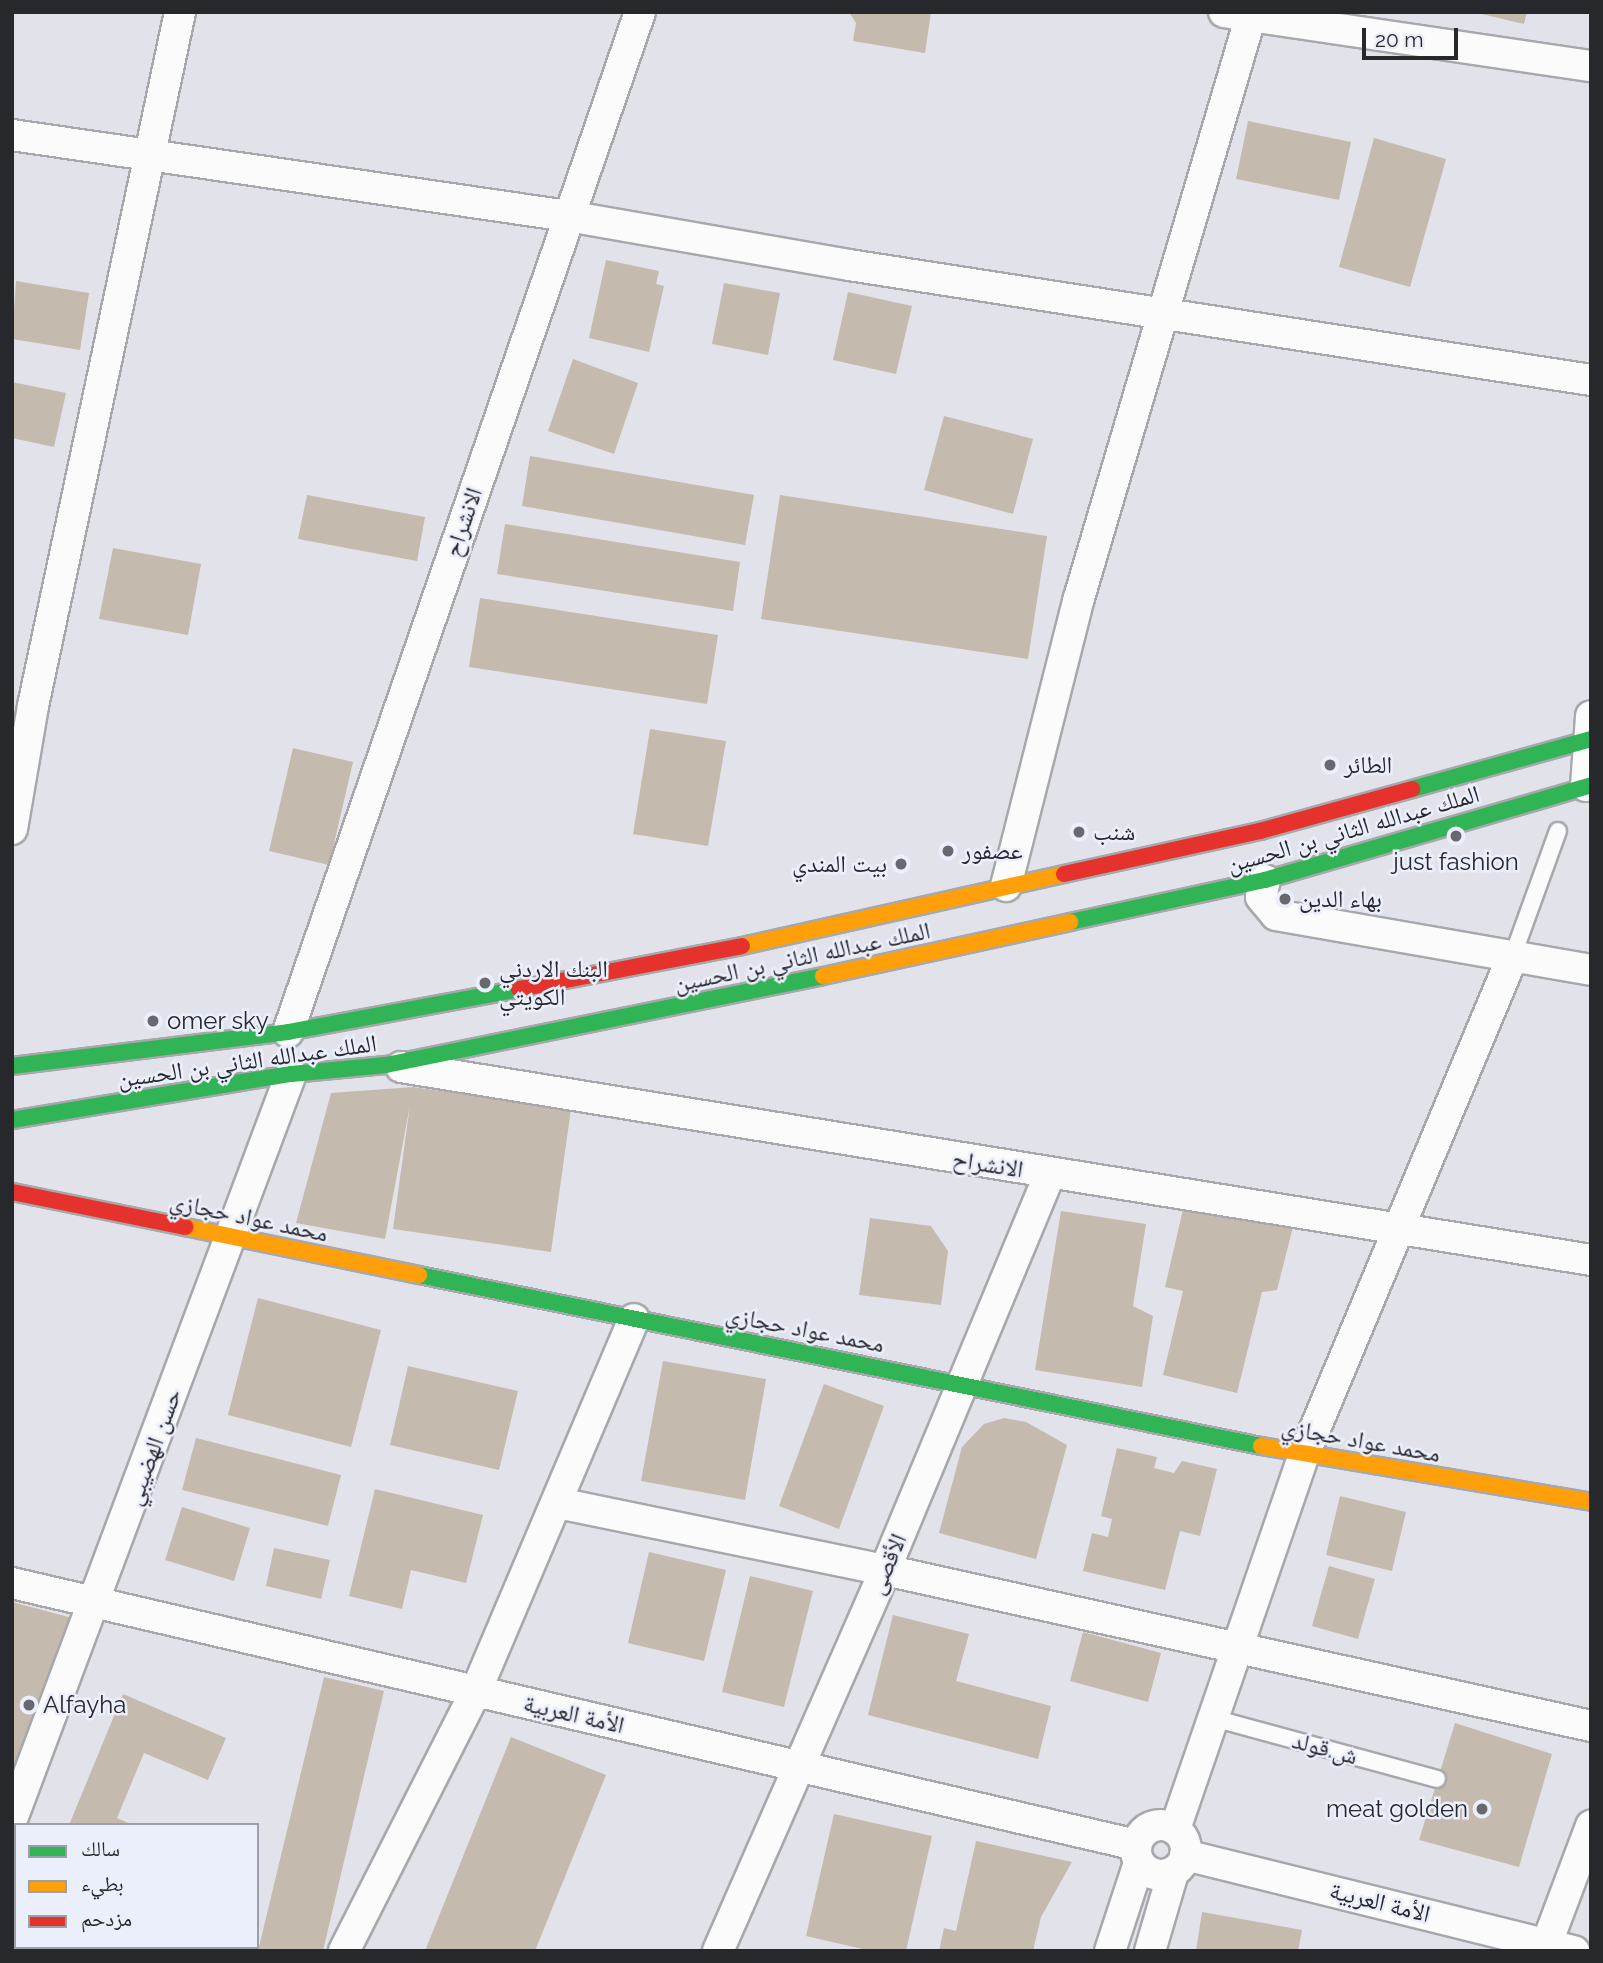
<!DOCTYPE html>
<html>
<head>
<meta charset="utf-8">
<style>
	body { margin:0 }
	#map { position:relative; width:1603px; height:1963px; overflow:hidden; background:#e2e3ea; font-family:Raleway,"Noto Naskh Arabic",sans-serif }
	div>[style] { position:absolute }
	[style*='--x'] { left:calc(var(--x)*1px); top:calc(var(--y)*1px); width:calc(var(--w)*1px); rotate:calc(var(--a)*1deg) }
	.building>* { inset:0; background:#c4baae }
	.roads { filter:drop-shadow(2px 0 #a7a8ac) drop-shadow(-2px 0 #a7a8ac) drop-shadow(0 2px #a7a8ac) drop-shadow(0 -2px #a7a8ac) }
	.lane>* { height:16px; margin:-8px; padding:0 8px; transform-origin:8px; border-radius:8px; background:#fbfbfc }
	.street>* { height:30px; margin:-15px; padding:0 15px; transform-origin:15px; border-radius:15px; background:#fbfbfc }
	.street>.ring { margin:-15px; padding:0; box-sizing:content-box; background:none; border:30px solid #fbfbfc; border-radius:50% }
	.fast>* { height:16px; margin:-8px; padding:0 8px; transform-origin:8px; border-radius:8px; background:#30b455 }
	.slow>* { height:16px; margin:-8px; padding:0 8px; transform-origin:8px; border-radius:8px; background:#ff9f0a }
	.jam>* { height:16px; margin:-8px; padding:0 8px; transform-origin:8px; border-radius:8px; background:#e5322d }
	.dots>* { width:19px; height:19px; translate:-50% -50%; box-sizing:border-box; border:4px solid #ebeffb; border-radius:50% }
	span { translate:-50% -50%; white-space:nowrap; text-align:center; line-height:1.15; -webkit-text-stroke:5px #ebeffb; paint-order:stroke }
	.street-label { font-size:24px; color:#27282c }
	.poi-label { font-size:24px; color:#27282c }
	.left { translate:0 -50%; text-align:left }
	.right { translate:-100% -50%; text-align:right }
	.frame { position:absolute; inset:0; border:14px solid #27282c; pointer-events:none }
	.legend { position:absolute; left:14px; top:1823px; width:245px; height:126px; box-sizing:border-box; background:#ebeffb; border:2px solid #9d9fa8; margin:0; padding:9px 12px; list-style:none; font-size:21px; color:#27282c }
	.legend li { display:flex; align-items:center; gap:14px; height:35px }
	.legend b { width:35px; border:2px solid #9d9fa8 }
	.scale { position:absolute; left:1362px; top:28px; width:96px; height:32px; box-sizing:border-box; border:4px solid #27282c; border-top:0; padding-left:9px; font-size:21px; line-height:24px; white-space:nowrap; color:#27282c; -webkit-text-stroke:5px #ebeffb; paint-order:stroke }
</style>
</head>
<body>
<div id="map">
	<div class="building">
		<i style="clip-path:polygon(849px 12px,931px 12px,925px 53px,853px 41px,856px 23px)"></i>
		<i style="clip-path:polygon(1473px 12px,1527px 12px,1524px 24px)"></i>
		<i style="clip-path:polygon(1248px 121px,1351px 142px,1339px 200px,1236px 179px)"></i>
		<i style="clip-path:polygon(1374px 138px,1446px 159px,1410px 287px,1339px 267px)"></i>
		<i style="clip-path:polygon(606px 260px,659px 271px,656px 284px,664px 286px,649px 352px,589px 338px)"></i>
		<i style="clip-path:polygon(16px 281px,89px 293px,80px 350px,12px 339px)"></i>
		<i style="clip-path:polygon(724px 283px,780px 293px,768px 355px,712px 344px)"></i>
		<i style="clip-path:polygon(848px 292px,912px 306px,896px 374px,833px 360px)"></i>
		<i style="clip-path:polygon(573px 359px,638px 383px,614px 454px,548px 431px)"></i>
		<i style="clip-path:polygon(12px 382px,66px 393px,54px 447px,12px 438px)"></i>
		<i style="clip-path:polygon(944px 416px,1033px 439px,1013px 514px,924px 490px)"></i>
		<i style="clip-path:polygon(530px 456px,754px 495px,745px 545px,522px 506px)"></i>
		<i style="clip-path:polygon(307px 495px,425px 517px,417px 561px,298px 539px)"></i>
		<i style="clip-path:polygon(780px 495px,1047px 536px,1028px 659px,761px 619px)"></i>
		<i style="clip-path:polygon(505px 524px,740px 562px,733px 611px,497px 574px)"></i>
		<i style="clip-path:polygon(113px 548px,201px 564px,188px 635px,99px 619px)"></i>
		<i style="clip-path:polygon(480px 598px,718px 635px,707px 704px,469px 667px)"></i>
		<i style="clip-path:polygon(650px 729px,726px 741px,708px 846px,633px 834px)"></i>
		<i style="clip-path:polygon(293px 748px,353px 762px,329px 865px,269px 851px)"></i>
		<i style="clip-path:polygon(413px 1087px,571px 1109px,551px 1252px,393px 1229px,410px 1105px,385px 1239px,296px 1223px,331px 1093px)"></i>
		<i style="clip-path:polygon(1185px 1201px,1293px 1227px,1277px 1290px,1262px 1292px,1237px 1393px,1163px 1375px,1183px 1291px,1165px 1287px)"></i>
		<i style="clip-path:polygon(1061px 1211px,1146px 1224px,1133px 1306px,1153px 1316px,1142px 1387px,1035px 1370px)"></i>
		<i style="clip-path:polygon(870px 1218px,931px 1226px,948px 1251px,941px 1305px,859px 1295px)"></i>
		<i style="clip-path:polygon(258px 1298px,381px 1330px,351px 1447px,228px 1415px)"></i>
		<i style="clip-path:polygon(663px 1361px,766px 1379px,745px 1500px,641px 1481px)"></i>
		<i style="clip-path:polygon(408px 1366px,518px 1391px,499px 1470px,390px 1445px)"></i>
		<i style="clip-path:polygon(824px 1384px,884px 1406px,839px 1529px,779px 1506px)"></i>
		<i style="clip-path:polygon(1004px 1418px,1026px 1422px,1067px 1445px,1036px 1559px,939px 1533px,962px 1447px,984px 1424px)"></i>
		<i style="clip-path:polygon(196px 1438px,341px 1475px,328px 1526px,182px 1490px)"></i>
		<i style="clip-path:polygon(1117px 1448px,1157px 1457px,1154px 1468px,1174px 1473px,1182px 1461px,1217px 1469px,1200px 1536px,1180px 1531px,1165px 1590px,1083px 1571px,1092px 1533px,1108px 1537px,1112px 1519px,1101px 1516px)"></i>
		<i style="clip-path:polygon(375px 1489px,483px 1515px,466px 1583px,411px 1570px,402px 1609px,349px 1596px)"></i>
		<i style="clip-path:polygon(1340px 1496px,1406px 1512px,1392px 1571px,1326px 1555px)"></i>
		<i style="clip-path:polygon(182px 1507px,250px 1528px,234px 1581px,165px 1560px)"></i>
		<i style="clip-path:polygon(274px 1548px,330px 1560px,321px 1599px,266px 1586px)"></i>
		<i style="clip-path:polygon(649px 1552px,726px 1570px,704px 1661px,628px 1643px)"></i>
		<i style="clip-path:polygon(1329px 1566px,1375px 1579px,1358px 1639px,1312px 1626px)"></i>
		<i style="clip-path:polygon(750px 1576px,813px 1591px,784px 1707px,722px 1692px)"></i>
		<i style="clip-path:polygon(12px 1602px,80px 1620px,12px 1790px)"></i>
		<i style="clip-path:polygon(893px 1615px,969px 1634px,956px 1681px,1051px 1706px,1038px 1759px,868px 1715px)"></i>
		<i style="clip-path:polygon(1083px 1632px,1161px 1653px,1148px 1702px,1070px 1681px)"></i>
		<i style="clip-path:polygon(324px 1677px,384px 1691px,323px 1951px,258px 1951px)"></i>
		<i style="clip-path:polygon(123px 1694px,226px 1738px,208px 1780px,144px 1753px,117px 1818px,133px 1825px,69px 1825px)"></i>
		<i style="clip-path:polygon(1455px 1723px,1552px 1754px,1519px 1867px,1419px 1840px)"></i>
		<i style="clip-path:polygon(511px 1737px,606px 1775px,535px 1951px,425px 1951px)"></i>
		<i style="clip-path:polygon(834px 1814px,932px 1836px,906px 1951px,871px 1951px,806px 1936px)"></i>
		<i style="clip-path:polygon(976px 1841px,1072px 1862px,1041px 1917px,1033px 1951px,939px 1951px,944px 1928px,956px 1931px)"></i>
		<i style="clip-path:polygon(1202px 1912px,1302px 1930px,1298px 1951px,1196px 1951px)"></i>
	</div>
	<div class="roads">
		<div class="lane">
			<i style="--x:1512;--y:958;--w:135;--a:-70.1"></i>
			<i style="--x:1213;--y:1718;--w:232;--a:15.2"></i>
		</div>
		<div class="street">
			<i style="--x:1224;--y:12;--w:371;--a:8.4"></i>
			<i style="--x:12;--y:135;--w:562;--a:8.29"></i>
			<i style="--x:568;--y:216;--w:285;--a:9.9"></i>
			<i style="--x:849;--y:265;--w:751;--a:8.81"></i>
			<i style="--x:1586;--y:786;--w:70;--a:-85.9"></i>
			<i style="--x:12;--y:829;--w:125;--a:-80.3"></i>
			<i style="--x:33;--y:706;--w:709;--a:-78.04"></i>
			<i style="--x:1265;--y:880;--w:17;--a:103"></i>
			<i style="--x:1261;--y:897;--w:23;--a:50"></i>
			<i style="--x:1276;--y:915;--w:320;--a:9.9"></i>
			<i style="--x:1006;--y:886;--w:297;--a:-75.8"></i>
			<i style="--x:1079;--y:598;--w:611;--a:-73.55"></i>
			<i style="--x:288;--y:1032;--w:1079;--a:-70.96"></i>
			<i style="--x:401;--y:1067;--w:1206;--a:9.21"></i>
			<i style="--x:558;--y:1503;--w:334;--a:11.6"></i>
			<i style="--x:885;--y:1570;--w:723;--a:12.46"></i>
			<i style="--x:12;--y:1583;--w:1154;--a:13.12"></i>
			<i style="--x:12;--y:1819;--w:796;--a:-69.47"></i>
			<i class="ring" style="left:1136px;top:1825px;width:20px;height:20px"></i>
			<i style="--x:1175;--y:1829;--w:396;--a:-71"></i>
			<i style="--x:1304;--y:1455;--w:539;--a:-67.29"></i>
			<i style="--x:1185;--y:1855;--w:401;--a:13.9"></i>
			<i style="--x:18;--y:1947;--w:12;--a:20"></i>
			<i style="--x:344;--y:1951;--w:292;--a:-63.1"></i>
			<i style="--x:476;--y:1691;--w:404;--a:-67"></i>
			<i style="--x:718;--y:1951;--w:416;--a:-66.3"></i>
			<i style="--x:885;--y:1570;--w:429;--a:-67.4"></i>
			<i style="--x:1110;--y:1951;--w:93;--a:-71.8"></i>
			<i style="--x:1150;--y:1951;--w:81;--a:-73.6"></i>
			<i style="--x:1544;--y:1951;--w:134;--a:-69.4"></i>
		</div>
		<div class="fast">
			<i style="--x:1412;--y:789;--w:186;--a:-15.6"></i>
			<i style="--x:1070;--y:922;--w:199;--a:-12.2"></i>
			<i style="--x:1265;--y:880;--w:340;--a:-16.2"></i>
			<i style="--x:12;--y:1066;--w:278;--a:-7"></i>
			<i style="--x:288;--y:1032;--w:235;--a:-10.5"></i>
			<i style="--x:12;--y:1120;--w:283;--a:-9.4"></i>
			<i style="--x:291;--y:1074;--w:95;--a:-5.4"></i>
			<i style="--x:386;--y:1065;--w:446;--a:-11.5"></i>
			<i style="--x:419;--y:1275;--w:859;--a:11.48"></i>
		</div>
		<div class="slow">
			<i style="--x:742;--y:946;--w:330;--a:-12.6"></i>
			<i style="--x:823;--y:976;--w:253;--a:-12.3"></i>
			<i style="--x:185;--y:1227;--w:239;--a:11.6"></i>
			<i style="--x:1261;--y:1446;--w:335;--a:9.6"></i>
		</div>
		<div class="jam">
			<i style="--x:1064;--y:874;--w:201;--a:-12.4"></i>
			<i style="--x:1260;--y:831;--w:158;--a:-15.4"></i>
			<i style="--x:519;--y:989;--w:227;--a:-10.9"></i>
			<i style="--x:12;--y:1192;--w:177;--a:11.4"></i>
		</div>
	</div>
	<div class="dots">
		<i style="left:1330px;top:765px;background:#68696e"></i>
		<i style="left:1079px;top:832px;background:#68696e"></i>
		<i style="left:1456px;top:836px;background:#68696e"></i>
		<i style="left:948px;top:851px;background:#68696e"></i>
		<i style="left:901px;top:864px;background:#68696e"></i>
		<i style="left:1285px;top:899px;background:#68696e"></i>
		<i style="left:485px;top:983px;background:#68696e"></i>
		<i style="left:153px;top:1021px;background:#68696e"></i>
		<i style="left:29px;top:1705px;background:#68696e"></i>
		<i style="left:1482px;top:1809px;background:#68696e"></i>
	</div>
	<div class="street-label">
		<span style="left:463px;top:522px;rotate:-71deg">الانشراح</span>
		<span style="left:1353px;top:829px;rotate:-16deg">الملك عبدالله الثاني بن الحسين</span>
		<span style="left:802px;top:957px;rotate:-12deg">الملك عبدالله الثاني بن الحسين</span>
		<span style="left:247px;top:1061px;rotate:-8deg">الملك عبدالله الثاني بن الحسين</span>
		<span style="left:988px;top:1164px;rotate:9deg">الانشراح</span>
		<span style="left:249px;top:1217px;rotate:12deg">محمد عواد حجازي</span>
		<span style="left:805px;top:1329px;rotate:11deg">محمد عواد حجازي</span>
		<span style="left:1361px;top:1440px;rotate:10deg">محمد عواد حجازي</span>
		<span style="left:153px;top:1447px;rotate:-70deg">حسن الهضيبي</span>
		<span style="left:887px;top:1564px;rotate:-67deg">الأقصى</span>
		<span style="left:574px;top:1714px;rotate:13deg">الأمة العربية</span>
		<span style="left:1325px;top:1748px;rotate:15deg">ش.قولد</span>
		<span style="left:1380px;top:1902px;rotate:14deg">الأمة العربية</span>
	</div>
	<div class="poi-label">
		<span class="left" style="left:1344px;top:765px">الطائر</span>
		<span class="left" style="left:1093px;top:832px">شنب</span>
		<span class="left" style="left:962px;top:851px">عصفور</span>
		<span style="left:1456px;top:862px">just fashion</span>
		<span class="right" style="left:887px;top:864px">بيت المندي</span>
		<span class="left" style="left:1299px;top:899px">بهاء الدين</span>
		<span class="left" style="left:499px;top:983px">البنك الاردني<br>الكويتي</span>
		<span class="left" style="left:167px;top:1021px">omer sky</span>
		<span class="left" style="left:43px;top:1705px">Alfayha</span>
		<span class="right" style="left:1468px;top:1809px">meat golden</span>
	</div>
	<div class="frame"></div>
	<ul class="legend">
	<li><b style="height:9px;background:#30b455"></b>سالك</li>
	<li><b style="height:9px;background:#ff9f0a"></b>بطيء</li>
	<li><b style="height:9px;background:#e5322d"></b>مزدحم</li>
	</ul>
	<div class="scale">20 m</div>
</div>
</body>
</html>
